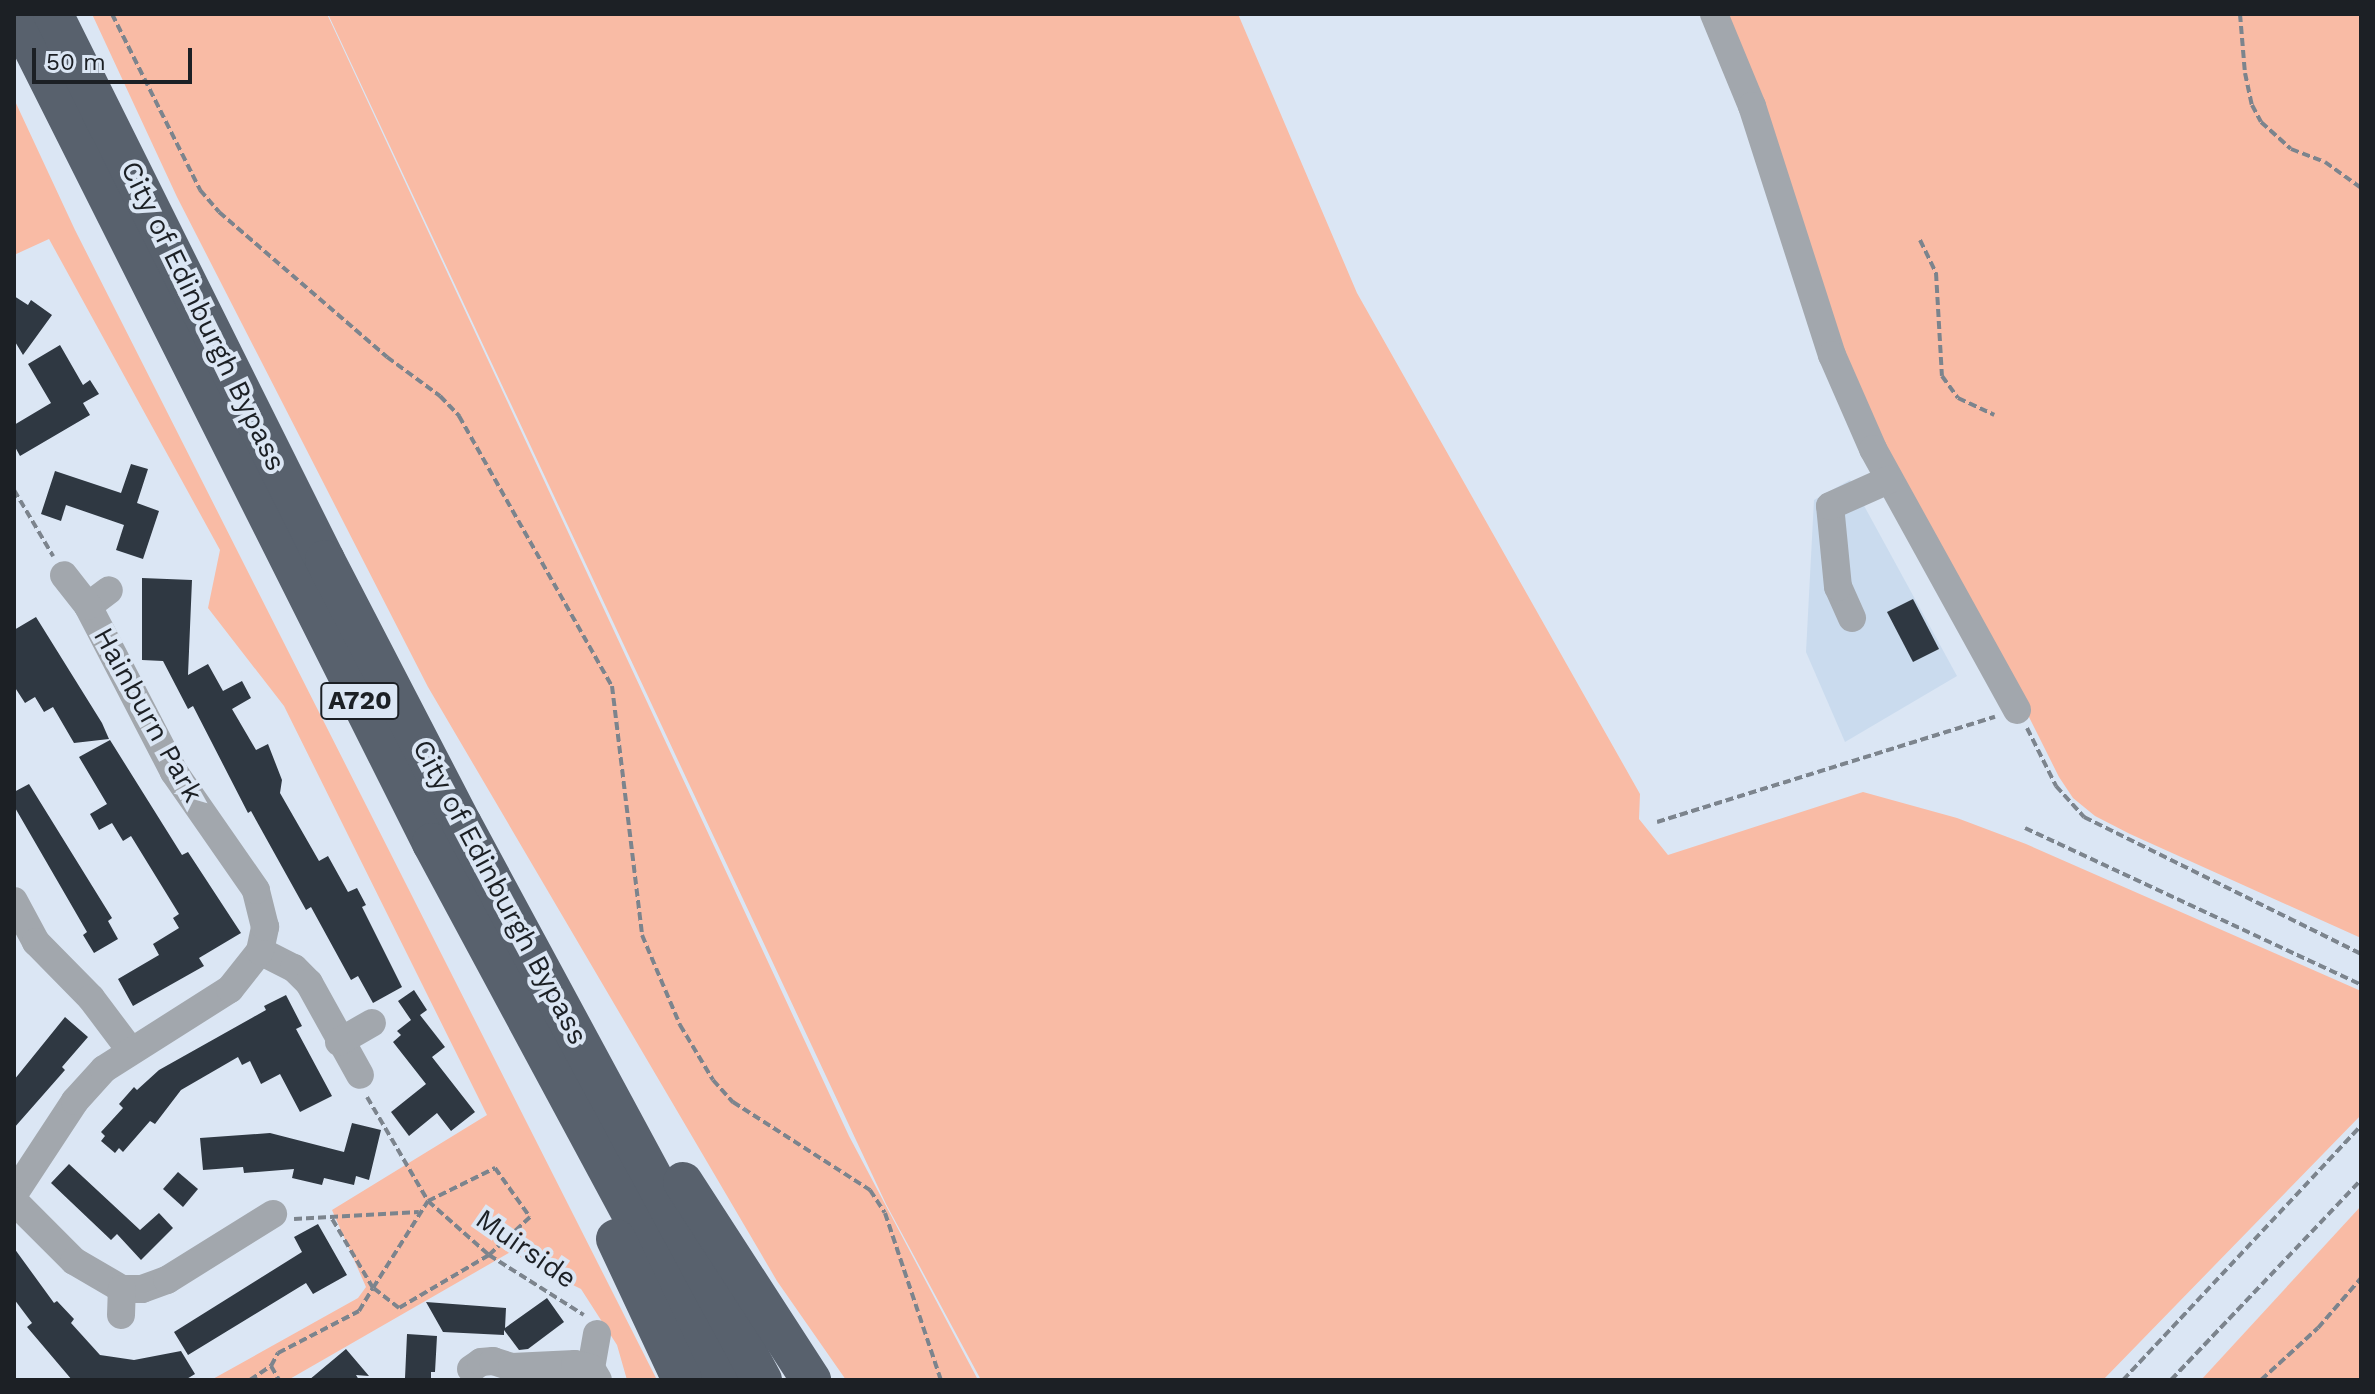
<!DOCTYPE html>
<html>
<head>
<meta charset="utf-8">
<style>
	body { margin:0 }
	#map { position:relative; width:2375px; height:1394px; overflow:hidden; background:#dbe6f4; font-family:"Work Sans",sans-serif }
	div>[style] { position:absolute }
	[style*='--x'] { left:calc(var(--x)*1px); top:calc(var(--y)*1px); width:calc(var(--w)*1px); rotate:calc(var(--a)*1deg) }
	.built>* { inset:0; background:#cadbee }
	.green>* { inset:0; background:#f9bba5 }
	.building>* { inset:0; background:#2f3842 }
	.path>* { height:4px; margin-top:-2px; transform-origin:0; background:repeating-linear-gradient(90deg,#7c848d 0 8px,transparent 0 12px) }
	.minor>* { height:28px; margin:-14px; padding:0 14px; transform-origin:14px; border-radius:14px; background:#a2a7ad }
	.highway>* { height:40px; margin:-20px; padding:0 20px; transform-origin:20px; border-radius:20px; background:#58616d }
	span { translate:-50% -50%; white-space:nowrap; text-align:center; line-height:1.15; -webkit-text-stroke:8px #dbe6f4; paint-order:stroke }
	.shield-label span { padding:2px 6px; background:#dbe6f4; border:2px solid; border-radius:6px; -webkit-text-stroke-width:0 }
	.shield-label { font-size:26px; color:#1c2025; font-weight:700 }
	.street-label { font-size:28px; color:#1c2025 }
	.frame { position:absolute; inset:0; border:16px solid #1c2025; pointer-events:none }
	.scale { position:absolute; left:32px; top:48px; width:160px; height:36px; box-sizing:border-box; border:4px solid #1c2025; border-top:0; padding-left:10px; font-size:24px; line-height:28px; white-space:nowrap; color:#1c2025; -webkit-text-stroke:6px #dbe6f4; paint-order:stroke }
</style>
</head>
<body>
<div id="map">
	<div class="built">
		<i style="clip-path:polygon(1850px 480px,1957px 676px,1845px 742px,1806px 652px,1814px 500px)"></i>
	</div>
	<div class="green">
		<i style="clip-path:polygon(92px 14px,327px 14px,849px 1136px,978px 1380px,846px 1380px,777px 1281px,428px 687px,177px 197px)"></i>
		<i style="clip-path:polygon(328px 14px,1238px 14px,1357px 293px,1640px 794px,1639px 819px,1668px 855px,1863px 792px,1957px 818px,2026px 844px,2361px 991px,2361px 1115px,2103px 1380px,981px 1380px,886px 1204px)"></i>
		<i style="clip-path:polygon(1726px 14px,2361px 14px,2361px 938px,2130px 834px,2095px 816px,2073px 798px,2059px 777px,1984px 627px,1896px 472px,1853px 377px)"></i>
		<i style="clip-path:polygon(14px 99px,75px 230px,657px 1380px,627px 1380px,617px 1345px,581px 1289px,524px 1261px,514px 1250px,288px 1380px,211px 1380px,358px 1298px,366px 1287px,332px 1210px,487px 1115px,284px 706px,208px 608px,220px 550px,49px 239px,14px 255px)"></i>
		<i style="clip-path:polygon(2361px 1206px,2361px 1380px,2201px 1380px)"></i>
	</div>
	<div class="building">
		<i style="clip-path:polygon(14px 296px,28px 305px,31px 300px,52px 315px,23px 355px,14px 340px)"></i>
		<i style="clip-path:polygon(60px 345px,83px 385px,90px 380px,99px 394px,83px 403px,90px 415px,20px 456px,14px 445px,14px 425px,51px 403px,28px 364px)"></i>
		<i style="clip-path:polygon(131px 464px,148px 469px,137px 503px,159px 511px,143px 559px,116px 550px,124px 525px,66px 505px,61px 521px,41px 514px,55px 471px,121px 493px)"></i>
		<i style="clip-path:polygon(142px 578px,192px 580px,188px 675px,208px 664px,223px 691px,242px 681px,251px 698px,232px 709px,256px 750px,268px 744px,282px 780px,280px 793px,319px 861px,328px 856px,348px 892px,357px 888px,366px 905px,362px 907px,402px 987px,373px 1003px,358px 976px,351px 980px,311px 907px,306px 910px,251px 811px,248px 813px,193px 706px,188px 709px,163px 661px,142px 660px)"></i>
		<i style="clip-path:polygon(1913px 599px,1939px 649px,1913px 662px,1887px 612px)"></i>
		<i style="clip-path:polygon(36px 617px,102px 723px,109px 739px,74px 743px,53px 707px,44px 712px,35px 697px,25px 703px,14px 686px,14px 630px)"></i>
		<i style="clip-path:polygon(110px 740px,182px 855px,188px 852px,241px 933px,199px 958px,204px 966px,133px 1006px,118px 979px,159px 955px,153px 944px,179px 928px,173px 918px,179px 914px,131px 836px,123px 841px,112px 823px,99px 830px,90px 814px,107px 804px,79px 757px)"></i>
		<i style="clip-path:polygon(29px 784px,112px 918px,108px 921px,118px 939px,94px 953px,83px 935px,87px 932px,14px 806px,14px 792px)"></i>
		<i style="clip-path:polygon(414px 990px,427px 1010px,420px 1015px,445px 1047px,432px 1057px,475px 1112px,451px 1131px,437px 1113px,409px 1136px,391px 1112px,426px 1084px,393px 1042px,401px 1035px,397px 1031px,411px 1020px,398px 1001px)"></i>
		<i style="clip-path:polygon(286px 995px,302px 1026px,296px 1029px,332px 1096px,300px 1112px,280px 1074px,261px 1084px,250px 1061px,242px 1065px,238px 1057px,181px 1090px,155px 1124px,150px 1121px,123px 1152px,119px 1148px,115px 1153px,101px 1141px,105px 1136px,101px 1132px,123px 1108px,119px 1104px,134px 1087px,137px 1090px,159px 1070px,266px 1010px,264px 1006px)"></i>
		<i style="clip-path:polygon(65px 1017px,88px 1037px,62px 1067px,65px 1070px,14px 1128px,14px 1080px)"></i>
		<i style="clip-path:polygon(352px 1123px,381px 1130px,369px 1180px,356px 1176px,354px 1185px,324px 1178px,322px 1185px,292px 1178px,294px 1169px,244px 1173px,243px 1167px,203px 1170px,200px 1138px,270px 1133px,344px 1152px)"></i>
		<i style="clip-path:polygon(69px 1164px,140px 1230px,159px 1213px,173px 1228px,141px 1260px,117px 1234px,111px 1240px,51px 1183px)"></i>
		<i style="clip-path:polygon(178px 1172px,198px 1189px,183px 1207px,163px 1189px)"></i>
		<i style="clip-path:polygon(318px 1224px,347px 1275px,313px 1294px,306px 1283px,188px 1355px,174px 1332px,302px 1252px,294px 1237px)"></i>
		<i style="clip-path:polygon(14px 1248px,54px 1303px,57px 1301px,74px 1319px,71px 1323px,100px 1355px,134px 1360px,181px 1351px,195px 1374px,185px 1380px,72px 1380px,27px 1327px,32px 1323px,14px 1299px)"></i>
		<i style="clip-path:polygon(547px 1298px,564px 1322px,528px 1349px,519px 1350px,504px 1330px,504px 1335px,443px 1332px,426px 1302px,506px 1308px,505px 1328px)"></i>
		<i style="clip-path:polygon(407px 1334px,437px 1336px,435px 1372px,431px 1372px,431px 1380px,405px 1378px)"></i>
		<i style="clip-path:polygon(346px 1349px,369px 1376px,356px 1375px,359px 1380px,309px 1380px)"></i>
	</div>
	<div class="path">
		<i style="--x:112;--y:14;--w:197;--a:63.4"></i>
		<i style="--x:200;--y:190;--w:29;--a:49"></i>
		<i style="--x:219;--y:212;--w:222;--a:40.8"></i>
		<i style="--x:387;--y:357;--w:66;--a:36.3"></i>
		<i style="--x:440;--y:396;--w:28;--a:46"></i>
		<i style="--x:459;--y:416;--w:310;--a:60.5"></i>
		<i style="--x:612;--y:686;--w:251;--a:83.1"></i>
		<i style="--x:642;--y:935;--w:98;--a:67.1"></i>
		<i style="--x:680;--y:1025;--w:64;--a:59"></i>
		<i style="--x:713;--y:1080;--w:30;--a:48"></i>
		<i style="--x:733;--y:1102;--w:163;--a:32.7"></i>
		<i style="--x:870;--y:1190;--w:27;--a:57"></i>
		<i style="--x:885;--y:1213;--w:176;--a:71.5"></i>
		<i style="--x:2240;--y:14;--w:59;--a:85.2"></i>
		<i style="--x:2245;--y:73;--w:33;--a:78"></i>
		<i style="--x:2252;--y:105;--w:19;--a:62"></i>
		<i style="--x:2261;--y:122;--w:40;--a:42"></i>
		<i style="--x:2291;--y:149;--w:36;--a:21"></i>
		<i style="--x:2325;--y:162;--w:44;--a:35.8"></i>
		<i style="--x:1920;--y:240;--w:37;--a:64"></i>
		<i style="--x:1936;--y:273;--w:103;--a:86.7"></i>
		<i style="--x:1942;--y:376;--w:27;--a:54"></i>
		<i style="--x:1958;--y:398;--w:40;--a:25"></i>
		<i style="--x:14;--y:490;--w:77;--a:59.4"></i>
		<i style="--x:2027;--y:728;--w:65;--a:63.4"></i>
		<i style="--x:2056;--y:786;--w:42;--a:47.9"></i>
		<i style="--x:2084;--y:817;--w:309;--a:26.3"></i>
		<i style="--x:1657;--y:822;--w:354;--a:-17.3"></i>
		<i style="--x:2025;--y:828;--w:371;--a:25"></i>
		<i style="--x:367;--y:1097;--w:121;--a:59.6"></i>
		<i style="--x:428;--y:1201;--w:81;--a:41.5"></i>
		<i style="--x:489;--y:1255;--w:112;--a:32.3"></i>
		<i style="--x:495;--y:1168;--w:60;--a:54.5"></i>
		<i style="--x:530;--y:1217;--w:56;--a:137.2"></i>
		<i style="--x:489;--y:1255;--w:104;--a:149.5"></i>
		<i style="--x:399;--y:1308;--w:33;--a:-142"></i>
		<i style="--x:373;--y:1288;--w:103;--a:-57.7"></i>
		<i style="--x:428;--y:1201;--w:75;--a:-26.2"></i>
		<i style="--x:294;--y:1219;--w:125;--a:-3.2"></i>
		<i style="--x:271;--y:1366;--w:16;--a:60"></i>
		<i style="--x:250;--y:1380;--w:25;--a:-34"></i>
		<i style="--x:271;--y:1366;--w:15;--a:-62"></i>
		<i style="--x:278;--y:1353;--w:91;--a:-27.4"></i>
		<i style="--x:359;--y:1311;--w:27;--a:-59"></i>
		<i style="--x:373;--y:1288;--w:82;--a:-120.6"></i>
		<i style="--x:2123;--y:1380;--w:348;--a:-46.9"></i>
		<i style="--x:2171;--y:1380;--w:276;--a:-46.5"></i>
		<i style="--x:2261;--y:1380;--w:77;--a:-42.4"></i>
		<i style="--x:2318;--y:1328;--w:66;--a:-49.3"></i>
	</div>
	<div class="minor">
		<i style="--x:1714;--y:14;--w:100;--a:67.6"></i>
		<i style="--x:1752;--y:106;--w:262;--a:72.2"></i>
		<i style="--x:1832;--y:355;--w:103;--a:66.4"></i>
		<i style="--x:1873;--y:449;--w:298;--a:61.1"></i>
		<i style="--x:88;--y:606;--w:26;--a:-37"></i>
		<i style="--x:1852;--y:618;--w:34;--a:-114"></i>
		<i style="--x:1838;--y:587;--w:81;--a:-95.6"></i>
		<i style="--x:1830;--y:506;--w:64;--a:-24.1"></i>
		<i style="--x:14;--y:901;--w:47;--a:61.8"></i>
		<i style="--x:36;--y:942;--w:78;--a:45.5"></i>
		<i style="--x:91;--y:998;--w:66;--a:53"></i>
		<i style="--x:260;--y:951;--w:38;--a:27"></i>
		<i style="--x:294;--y:968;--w:21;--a:45"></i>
		<i style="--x:309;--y:983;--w:105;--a:61"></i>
		<i style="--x:339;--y:1042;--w:38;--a:-30"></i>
		<i style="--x:14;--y:1194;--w:111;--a:-56.7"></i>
		<i style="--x:75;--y:1101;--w:43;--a:-47.8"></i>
		<i style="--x:104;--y:1069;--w:149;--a:-32.4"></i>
		<i style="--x:230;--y:989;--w:48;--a:-51.7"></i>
		<i style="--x:260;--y:951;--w:25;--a:-78"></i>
		<i style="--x:265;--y:927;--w:38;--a:-104"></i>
		<i style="--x:256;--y:890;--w:144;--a:-124.8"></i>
		<i style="--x:174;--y:772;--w:187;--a:-117.4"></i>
		<i style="--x:88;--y:606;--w:39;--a:-128"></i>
		<i style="--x:14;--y:1201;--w:85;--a:45"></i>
		<i style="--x:74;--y:1261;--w:56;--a:30.3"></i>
		<i style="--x:122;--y:1289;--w:20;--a:0"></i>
		<i style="--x:142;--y:1289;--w:27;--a:-20"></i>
		<i style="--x:167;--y:1280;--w:125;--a:-31.9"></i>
		<i style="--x:121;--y:1315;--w:26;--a:-88"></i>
		<i style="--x:597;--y:1334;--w:35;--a:100"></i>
		<i style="--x:591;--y:1368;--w:14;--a:60"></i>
		<i style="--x:471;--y:1369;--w:12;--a:-35"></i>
		<i style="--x:481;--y:1362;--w:12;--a:-5"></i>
		<i style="--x:493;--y:1361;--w:20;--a:18"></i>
		<i style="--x:512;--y:1367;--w:63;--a:-2.7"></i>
		<i style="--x:575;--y:1364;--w:16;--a:14"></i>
	</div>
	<div class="highway">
		<i style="--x:16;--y:14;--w:928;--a:63.35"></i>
		<i style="--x:432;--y:843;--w:610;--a:61.71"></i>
		<i style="--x:53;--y:14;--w:610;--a:63.52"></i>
		<i style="--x:325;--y:560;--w:297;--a:62.6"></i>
		<i style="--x:462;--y:824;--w:632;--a:61.65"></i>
		<i style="--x:683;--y:1182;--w:236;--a:57.1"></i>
		<i style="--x:616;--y:1239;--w:156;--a:64.9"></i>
	</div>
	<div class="shield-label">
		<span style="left:360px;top:701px">A720</span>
	</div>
	<div class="street-label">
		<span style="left:203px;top:316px;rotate:64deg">City of Edinburgh Bypass</span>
		<span style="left:148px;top:715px;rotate:61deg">Hainburn Park</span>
		<span style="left:500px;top:892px;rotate:62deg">City of Edinburgh Bypass</span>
		<span style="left:526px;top:1249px;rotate:35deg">Muirside</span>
	</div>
	<div class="frame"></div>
	<div class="scale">50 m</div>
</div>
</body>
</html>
